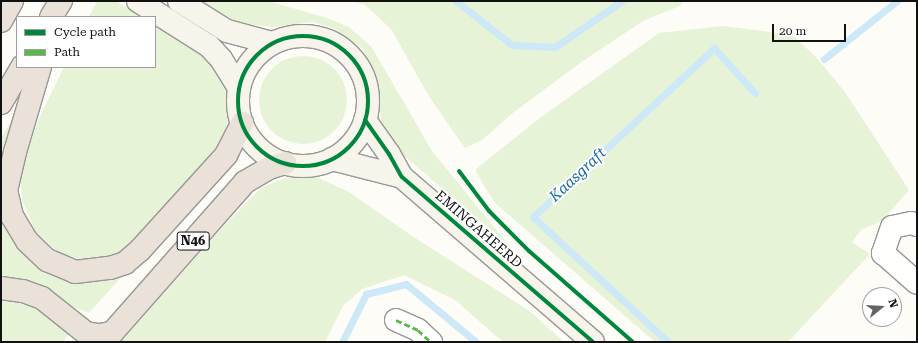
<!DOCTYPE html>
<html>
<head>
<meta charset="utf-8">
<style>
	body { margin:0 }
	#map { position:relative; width:918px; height:343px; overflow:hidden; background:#fdfcf7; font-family:"Roboto Serif",serif }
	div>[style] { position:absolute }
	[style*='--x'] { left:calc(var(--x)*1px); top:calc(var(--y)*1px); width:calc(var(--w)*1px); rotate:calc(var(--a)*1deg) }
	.green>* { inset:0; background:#e7f3d7 }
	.round { border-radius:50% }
	.stream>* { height:7px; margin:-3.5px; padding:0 3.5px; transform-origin:3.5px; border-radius:3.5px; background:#cde8f7 }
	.roads { filter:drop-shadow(1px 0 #979795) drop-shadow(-1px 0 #979795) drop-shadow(0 1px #979795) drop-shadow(0 -1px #979795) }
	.street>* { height:22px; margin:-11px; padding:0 11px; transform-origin:11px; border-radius:11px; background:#fffffe }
	.secondary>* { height:22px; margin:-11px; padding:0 11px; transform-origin:11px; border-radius:11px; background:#f6f4eb }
	.secondary>.ring { margin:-11px; padding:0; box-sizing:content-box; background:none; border:22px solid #f6f4eb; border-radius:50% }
	.highway>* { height:22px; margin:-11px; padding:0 11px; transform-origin:11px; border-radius:11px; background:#eae1d8 }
	.quiet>* { height:3px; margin-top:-1.5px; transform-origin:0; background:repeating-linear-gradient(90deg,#58b947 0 6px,transparent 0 9px) }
	.cycleway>* { height:4px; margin:-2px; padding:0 2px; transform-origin:2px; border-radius:2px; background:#00873e }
	.cycleway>.ring { margin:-2px; padding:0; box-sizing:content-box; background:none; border:4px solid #00873e; border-radius:50% }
	span { translate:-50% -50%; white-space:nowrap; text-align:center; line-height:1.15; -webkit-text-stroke:4px #fff; paint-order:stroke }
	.shield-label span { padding:1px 3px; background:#fff; border:1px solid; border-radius:3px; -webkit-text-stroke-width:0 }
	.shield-label { font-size:13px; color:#111; font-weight:700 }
	.street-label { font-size:14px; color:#111 }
	.water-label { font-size:15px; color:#1768a6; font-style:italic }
	.frame { position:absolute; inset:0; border:2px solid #111; pointer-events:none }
	.legend { position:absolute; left:16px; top:16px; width:140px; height:52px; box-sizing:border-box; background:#fff; border:1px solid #a0a0a0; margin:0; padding:5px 7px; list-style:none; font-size:12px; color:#111 }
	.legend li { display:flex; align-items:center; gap:8px; height:20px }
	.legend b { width:20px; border:1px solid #a0a0a0 }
	.north { position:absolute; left:862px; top:287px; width:40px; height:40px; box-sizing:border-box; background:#fff; border:1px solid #a0a0a0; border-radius:50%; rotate:72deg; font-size:11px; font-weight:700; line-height:16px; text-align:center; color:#111 }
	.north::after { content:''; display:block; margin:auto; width:14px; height:18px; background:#646362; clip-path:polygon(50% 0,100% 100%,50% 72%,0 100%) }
	.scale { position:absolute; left:772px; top:24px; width:74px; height:18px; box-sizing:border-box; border:2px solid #111; border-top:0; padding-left:5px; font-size:12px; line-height:14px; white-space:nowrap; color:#111; -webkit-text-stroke:3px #fff; paint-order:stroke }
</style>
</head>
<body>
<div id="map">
	<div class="green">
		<i style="clip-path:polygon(97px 1px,116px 1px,142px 17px,89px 17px)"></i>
		<i style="clip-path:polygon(200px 1px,268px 1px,327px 18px,349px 27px,371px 46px,432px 151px,512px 249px,402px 154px,381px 120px,378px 83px,363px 49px,335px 29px,313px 22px,273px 27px,239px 23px)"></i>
		<i style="clip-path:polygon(352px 1px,683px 1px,680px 6px,643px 21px,583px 61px,514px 112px,482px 140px,465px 148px,430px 98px,391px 29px,365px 5px)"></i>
		<i style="clip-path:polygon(155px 22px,199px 49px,219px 69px,225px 85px,228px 102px,228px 118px,225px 133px,219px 147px,140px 237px,116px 255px,88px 261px,59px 253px,36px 232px,22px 200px,20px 171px,40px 116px,64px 67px,155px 67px)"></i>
		<i style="clip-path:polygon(723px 26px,792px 35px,815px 56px,845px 92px,909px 190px,882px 221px,862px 229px,852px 242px,870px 254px,788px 342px,655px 342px,494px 202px,475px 170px,537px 120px,659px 33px)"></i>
		<i class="round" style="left:259px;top:56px;width:88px;height:88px"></i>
		<i style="clip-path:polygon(20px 105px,1px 167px,1px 139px)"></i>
		<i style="clip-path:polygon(313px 175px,349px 192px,412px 236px,531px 312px,564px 342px,503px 342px,455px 300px,404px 275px,362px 289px,343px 306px,325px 342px,121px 342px,219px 231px,261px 188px,284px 178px)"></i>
		<i style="clip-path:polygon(1px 216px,44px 268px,124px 274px,89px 313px,73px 307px,32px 282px,1px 275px)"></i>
		<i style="clip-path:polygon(5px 299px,40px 309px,70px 333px,63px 342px,1px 342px,1px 300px)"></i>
	</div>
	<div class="stream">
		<i style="--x:456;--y:1;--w:71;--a:38.2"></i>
		<i style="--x:512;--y:45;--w:43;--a:2.7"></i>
		<i style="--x:555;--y:47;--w:81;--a:-34.5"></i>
		<i style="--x:824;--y:59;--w:93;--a:-38.5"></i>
		<i style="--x:342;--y:342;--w:54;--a:-63.4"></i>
		<i style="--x:366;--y:294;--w:41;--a:-14"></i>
		<i style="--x:406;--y:284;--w:91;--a:39.6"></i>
		<i style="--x:668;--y:342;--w:184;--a:-137.2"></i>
		<i style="--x:533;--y:217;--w:248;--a:-43"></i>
		<i style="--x:714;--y:48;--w:61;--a:47.7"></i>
	</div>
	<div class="roads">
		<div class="street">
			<i style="--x:917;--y:225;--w:6;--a:-162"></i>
			<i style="--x:911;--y:223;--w:19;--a:168"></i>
			<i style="--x:892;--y:227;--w:28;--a:109"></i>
			<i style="--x:883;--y:253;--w:45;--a:41.4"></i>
			<i style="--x:396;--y:320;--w:24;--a:24"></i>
			<i style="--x:418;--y:330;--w:18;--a:43"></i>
		</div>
		<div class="secondary">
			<i style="--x:138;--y:1;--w:84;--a:32.4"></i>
			<i style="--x:209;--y:46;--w:18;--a:47"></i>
			<i style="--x:221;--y:59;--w:34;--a:58"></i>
			<i style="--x:179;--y:1;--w:57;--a:32"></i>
			<i style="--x:227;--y:31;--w:47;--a:14.9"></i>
			<i class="ring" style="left:238px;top:36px;width:108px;height:108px"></i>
			<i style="--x:365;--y:120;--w:42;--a:54.8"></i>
			<i style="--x:389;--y:154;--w:26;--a:61"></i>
			<i style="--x:402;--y:177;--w:252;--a:40.8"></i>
			<i style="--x:332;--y:159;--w:72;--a:14.4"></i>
		</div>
		<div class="highway">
			<i style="--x:51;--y:17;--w:19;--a:-58"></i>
			<i style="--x:1;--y:21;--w:23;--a:-61"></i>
			<i style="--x:40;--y:67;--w:89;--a:106.4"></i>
			<i style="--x:15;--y:152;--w:39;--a:103"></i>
			<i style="--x:6;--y:190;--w:27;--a:77"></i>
			<i style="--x:12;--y:216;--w:29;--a:59"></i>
			<i style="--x:27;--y:241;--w:28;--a:44"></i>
			<i style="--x:47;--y:260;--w:30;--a:23"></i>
			<i style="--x:75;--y:272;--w:35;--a:-7"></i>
			<i style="--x:110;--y:268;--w:16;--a:-18"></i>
			<i style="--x:125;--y:263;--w:20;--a:-41"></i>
			<i style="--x:140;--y:250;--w:128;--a:-47.8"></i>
			<i style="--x:226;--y:155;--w:36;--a:-63"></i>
			<i style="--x:1;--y:103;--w:42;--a:-59.7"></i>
			<i style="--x:1;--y:288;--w:22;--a:8"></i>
			<i style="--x:23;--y:291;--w:20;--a:20"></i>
			<i style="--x:42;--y:298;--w:56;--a:38.5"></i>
			<i style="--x:86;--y:333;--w:13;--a:9"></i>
			<i style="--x:99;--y:335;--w:13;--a:-9"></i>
			<i style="--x:112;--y:333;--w:201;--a:-48.6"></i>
			<i style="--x:245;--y:182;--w:28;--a:-30"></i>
			<i style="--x:269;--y:168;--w:17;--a:-17"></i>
		</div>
	</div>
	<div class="quiet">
		<i style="--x:396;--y:320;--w:24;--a:24"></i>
		<i style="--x:418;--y:330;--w:18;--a:43"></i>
	</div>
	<div class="cycleway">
		<i class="ring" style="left:238px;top:36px;width:126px;height:126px"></i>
		<i style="--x:365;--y:120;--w:42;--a:54.8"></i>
		<i style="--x:389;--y:154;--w:26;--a:61"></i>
		<i style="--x:402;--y:177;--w:252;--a:40.8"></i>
		<i style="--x:459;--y:171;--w:50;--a:53.1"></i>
		<i style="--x:489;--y:211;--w:57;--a:45"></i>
		<i style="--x:529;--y:251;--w:138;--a:41.2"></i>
	</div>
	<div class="shield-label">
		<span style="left:193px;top:241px">N46</span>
	</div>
	<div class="street-label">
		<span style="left:479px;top:229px;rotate:41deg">EMINGAHEERD</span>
	</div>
	<div class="water-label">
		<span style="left:578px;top:175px;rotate:-43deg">Kaasgraft</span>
	</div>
	<div class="frame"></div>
	<ul class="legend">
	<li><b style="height:5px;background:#00873e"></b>Cycle path</li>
	<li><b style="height:5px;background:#58b947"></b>Path</li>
	</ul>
	<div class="north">N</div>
	<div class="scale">20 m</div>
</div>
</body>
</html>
